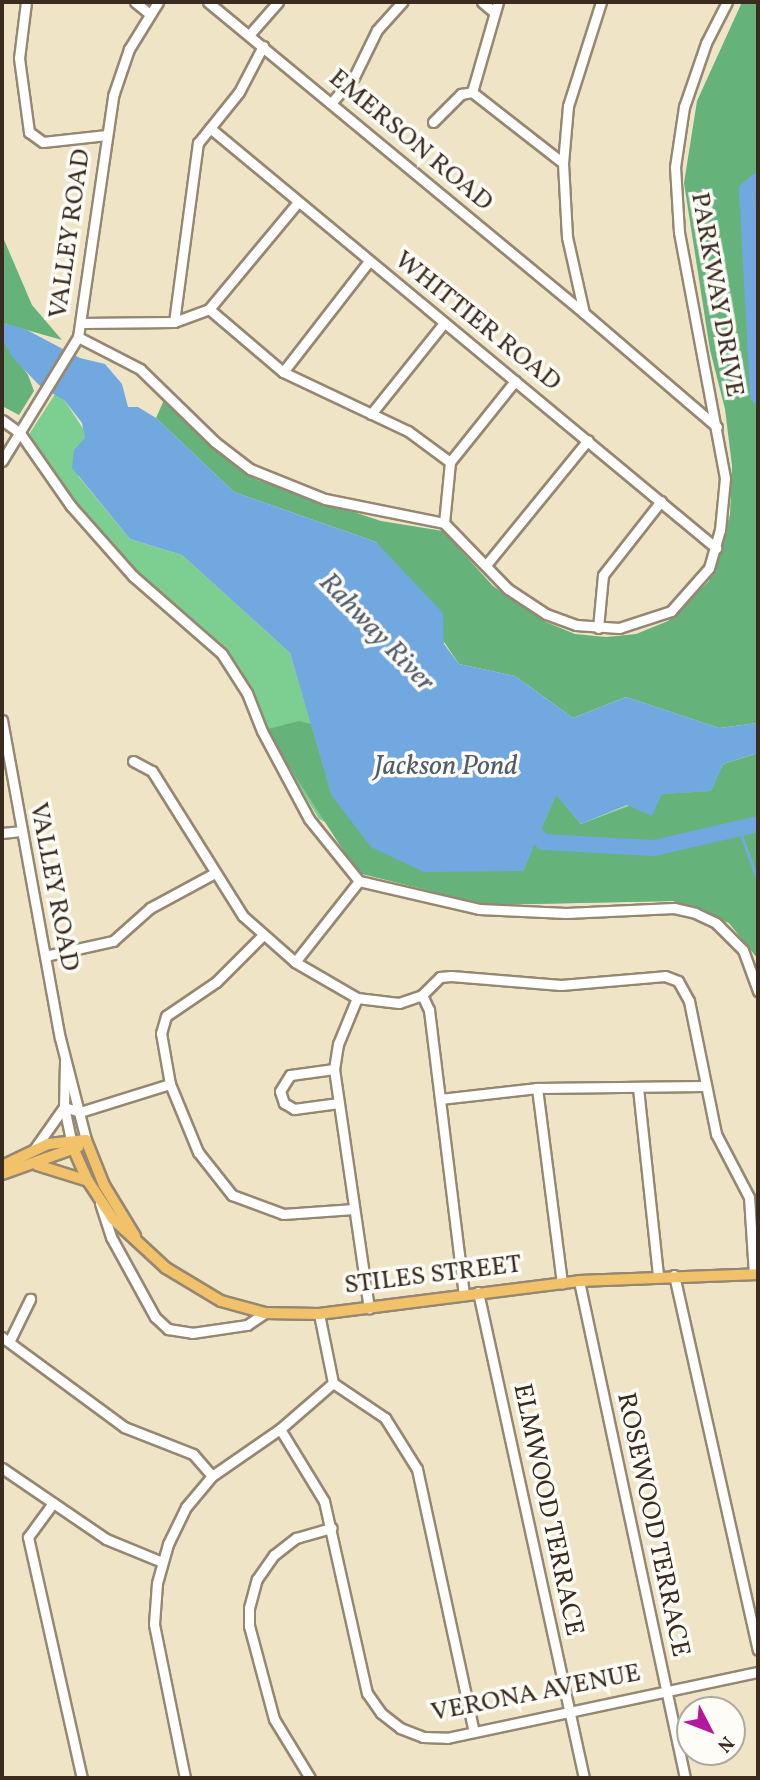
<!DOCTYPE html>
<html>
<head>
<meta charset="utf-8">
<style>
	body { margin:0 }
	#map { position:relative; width:760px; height:1780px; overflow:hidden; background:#f0e4c7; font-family:Vollkorn,serif }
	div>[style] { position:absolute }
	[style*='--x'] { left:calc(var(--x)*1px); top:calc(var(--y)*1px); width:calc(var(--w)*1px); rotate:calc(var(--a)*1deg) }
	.green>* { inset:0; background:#7dcf91 }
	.forest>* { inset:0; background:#66b27b }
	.water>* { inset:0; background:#71a8e0 }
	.stream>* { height:2.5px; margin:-1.25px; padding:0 1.25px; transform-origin:1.25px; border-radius:1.25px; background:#71a8e0 }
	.river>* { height:16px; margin:-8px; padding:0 8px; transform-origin:8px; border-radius:8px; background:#71a8e0 }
	.roads { filter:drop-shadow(2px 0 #968772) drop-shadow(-2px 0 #968772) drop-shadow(0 2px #968772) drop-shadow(0 -2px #968772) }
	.minor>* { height:9px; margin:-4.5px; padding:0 4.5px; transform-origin:4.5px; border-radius:4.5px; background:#fff }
	.major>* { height:10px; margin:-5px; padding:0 5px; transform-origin:5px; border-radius:5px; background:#f2c26a }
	span { translate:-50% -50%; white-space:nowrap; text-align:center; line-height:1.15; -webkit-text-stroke:7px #fdfcf7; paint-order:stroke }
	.street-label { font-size:26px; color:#3b2a1e }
	.water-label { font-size:28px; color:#515c6c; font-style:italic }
	.frame { position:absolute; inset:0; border:4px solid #3b2a1e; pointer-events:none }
	.north { position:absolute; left:676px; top:1696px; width:70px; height:70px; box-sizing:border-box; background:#fdfcf7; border:2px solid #afa8a0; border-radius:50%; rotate:132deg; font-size:19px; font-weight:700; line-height:28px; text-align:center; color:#3b2a1e }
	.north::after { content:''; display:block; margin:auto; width:24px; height:32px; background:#b5179e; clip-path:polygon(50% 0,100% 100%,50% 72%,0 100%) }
</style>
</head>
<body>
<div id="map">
	<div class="green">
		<i style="clip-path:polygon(55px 394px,65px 401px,86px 433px,78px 476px,130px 539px,182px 555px,290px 653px,333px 796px,581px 824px,758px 753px,758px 959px,729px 923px,673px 901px,486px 905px,319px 819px,269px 736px,246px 683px,220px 644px,104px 544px,26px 439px)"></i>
	</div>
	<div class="forest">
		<i style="clip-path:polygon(742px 2px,758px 2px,758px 723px,719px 728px,626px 697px,573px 718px,515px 676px,459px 664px,376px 542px,234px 492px,156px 418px,164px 400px,237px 468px,257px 480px,381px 521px,443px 531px,493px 586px,546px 622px,575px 634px,606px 637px,636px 634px,668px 621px,709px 581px,730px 515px,732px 466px,725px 409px,710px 350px,684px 183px,697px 101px)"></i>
		<i style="clip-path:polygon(2px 235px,32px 305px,62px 340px,2px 323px)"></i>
		<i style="clip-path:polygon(2px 339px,28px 375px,34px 391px,19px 415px,2px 406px)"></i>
		<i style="clip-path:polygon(299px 721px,311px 724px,332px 796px,523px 871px,556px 794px,581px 824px,662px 794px,711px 791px,723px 764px,758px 753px,758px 959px,729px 923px,673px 901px,486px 905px,358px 873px,269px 736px,268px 729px)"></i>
	</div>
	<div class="water">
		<i style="clip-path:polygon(2px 323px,25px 329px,80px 358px,105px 364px,122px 384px,128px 407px,138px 407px,156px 418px,234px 492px,376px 542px,443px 613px,444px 644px,459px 664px,515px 676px,573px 718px,626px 697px,719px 728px,758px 723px,758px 753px,723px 764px,711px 791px,662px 794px,652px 816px,627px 805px,581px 824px,556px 795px,523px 871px,424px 872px,371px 847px,332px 796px,290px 653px,182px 555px,130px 539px,72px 468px,74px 450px,85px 438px,82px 423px,65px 401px,39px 385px,13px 358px,2px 339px)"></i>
	</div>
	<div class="stream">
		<i style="--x:739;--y:828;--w:55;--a:69.9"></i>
	</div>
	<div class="river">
		<i style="--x:758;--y:181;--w:14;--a:141"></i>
		<i style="--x:747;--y:190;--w:206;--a:86.9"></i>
		<i style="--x:524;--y:822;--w:28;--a:46"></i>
		<i style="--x:543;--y:842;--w:111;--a:3.1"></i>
		<i style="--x:654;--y:848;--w:107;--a:-13"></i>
	</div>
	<div class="roads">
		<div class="minor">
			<i style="--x:26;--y:2;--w:56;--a:97.1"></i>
			<i style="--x:19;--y:58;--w:75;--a:82.3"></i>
			<i style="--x:29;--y:132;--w:17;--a:36"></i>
			<i style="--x:43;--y:142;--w:64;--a:-6.2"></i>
			<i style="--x:135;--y:2;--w:19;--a:39"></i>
			<i style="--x:208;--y:2;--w:488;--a:39.6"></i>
			<i style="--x:482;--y:2;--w:16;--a:40"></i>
			<i style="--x:601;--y:2;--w:109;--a:107.6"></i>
			<i style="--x:568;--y:106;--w:57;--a:95"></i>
			<i style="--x:563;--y:163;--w:74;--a:86.9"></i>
			<i style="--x:567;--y:237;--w:78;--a:77.4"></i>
			<i style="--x:584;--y:313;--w:175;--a:40.6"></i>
			<i style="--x:249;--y:35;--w:44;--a:-48.7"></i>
			<i style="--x:472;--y:92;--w:115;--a:38"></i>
			<i style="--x:472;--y:92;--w:94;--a:-73.9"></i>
			<i style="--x:332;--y:102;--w:33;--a:-49"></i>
			<i style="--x:354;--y:77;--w:52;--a:-63.9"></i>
			<i style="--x:377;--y:30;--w:38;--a:-48"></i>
			<i style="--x:433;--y:122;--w:40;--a:-45"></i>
			<i style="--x:461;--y:94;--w:11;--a:-10"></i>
			<i style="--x:210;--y:128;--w:658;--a:39.69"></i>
			<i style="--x:209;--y:309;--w:139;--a:-50.2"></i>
			<i style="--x:174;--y:322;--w:181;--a:-82.4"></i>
			<i style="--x:198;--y:143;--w:65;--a:-51.2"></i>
			<i style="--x:239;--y:92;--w:52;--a:-62.4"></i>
			<i style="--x:81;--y:323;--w:93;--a:-0.6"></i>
			<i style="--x:174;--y:322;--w:37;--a:-20"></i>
			<i style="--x:209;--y:309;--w:97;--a:40.4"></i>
			<i style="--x:283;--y:372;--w:138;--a:25.3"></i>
			<i style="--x:408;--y:431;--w:52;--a:36.4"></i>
			<i style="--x:450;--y:462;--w:61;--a:95.6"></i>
			<i style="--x:78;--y:337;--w:70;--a:27.3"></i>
			<i style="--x:140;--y:369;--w:105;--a:44.2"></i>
			<i style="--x:215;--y:442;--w:44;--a:37.6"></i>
			<i style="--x:250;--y:469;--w:81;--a:21.8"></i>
			<i style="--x:325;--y:499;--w:121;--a:11.4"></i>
			<i style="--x:444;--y:523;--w:92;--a:45.9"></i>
			<i style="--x:508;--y:589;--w:45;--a:33.3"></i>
			<i style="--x:546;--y:614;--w:32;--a:20"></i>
			<i style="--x:576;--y:625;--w:43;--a:4"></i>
			<i style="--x:619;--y:628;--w:55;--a:-18.1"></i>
			<i style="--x:671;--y:611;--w:57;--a:-48.5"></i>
			<i style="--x:709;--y:568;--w:40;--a:-74"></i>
			<i style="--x:720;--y:530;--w:52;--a:-84.5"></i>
			<i style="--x:725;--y:478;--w:250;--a:-100.6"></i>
			<i style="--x:679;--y:232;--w:65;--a:-93.5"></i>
			<i style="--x:675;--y:167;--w:61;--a:-81.5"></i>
			<i style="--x:684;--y:107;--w:68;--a:-71"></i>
			<i style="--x:706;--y:43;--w:46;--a:-62.9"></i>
			<i style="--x:283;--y:372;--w:140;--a:-52.2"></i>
			<i style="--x:371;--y:414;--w:117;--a:-51.3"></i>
			<i style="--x:2;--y:420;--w:22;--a:36"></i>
			<i style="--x:20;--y:433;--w:89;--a:55.1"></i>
			<i style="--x:71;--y:506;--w:94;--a:48.5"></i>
			<i style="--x:133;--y:576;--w:118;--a:41.2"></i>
			<i style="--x:222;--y:654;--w:46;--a:57.3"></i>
			<i style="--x:247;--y:693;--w:41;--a:68.5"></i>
			<i style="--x:262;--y:731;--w:100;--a:61.9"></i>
			<i style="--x:309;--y:819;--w:80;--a:51.1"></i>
			<i style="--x:359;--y:881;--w:123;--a:13.1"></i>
			<i style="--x:479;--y:909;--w:87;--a:2.6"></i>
			<i style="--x:566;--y:913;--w:108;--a:-2.7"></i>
			<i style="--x:674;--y:908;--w:22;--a:13"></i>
			<i style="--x:695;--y:913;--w:23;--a:25"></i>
			<i style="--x:716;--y:923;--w:38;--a:45"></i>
			<i style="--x:743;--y:950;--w:44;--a:69.9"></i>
			<i style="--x:2;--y:461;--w:145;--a:-58.5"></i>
			<i style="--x:78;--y:337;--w:244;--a:-81.7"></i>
			<i style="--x:113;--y:96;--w:50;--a:-71.2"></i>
			<i style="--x:129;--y:49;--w:55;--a:-58.3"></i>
			<i style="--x:450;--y:462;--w:104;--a:-51.3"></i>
			<i style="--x:486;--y:565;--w:161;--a:-50.8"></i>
			<i style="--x:598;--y:628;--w:53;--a:-84.6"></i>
			<i style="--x:603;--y:575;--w:94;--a:-51.9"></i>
			<i style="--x:2;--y:720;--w:323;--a:79.7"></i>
			<i style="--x:60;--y:1038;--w:105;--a:75.7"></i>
			<i style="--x:133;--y:761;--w:21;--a:28"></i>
			<i style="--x:152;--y:771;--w:171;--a:57.9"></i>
			<i style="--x:243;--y:916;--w:69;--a:41.5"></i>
			<i style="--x:295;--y:962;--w:72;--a:30.1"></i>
			<i style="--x:357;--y:998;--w:42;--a:6.8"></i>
			<i style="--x:399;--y:1003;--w:24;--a:-19"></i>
			<i style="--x:422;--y:995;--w:25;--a:-45"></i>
			<i style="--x:440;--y:977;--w:11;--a:-5"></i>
			<i style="--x:451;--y:976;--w:110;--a:4.7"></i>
			<i style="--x:561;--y:985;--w:104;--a:-4.9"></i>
			<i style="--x:665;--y:976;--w:14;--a:21"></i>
			<i style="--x:678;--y:981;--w:23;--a:61"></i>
			<i style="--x:689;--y:1001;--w:136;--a:78.5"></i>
			<i style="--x:716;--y:1134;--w:71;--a:62.4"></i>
			<i style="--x:749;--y:1197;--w:77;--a:86.3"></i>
			<i style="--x:2;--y:833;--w:18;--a:-6"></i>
			<i style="--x:262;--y:936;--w:65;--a:135"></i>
			<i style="--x:216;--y:982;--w:60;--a:145.8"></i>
			<i style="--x:166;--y:1016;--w:18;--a:106"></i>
			<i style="--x:161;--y:1033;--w:52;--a:80"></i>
			<i style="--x:170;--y:1084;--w:74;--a:67.6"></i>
			<i style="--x:198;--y:1152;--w:55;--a:51.7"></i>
			<i style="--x:232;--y:1195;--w:54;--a:20.4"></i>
			<i style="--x:283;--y:1214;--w:71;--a:-4"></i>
			<i style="--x:45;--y:956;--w:70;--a:-12.4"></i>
			<i style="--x:113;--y:941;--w:50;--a:-41.7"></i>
			<i style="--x:150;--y:908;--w:72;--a:-28.4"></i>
			<i style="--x:295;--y:962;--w:103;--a:-51.7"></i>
			<i style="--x:422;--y:995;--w:17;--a:65"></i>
			<i style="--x:429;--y:1010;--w:286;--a:83"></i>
			<i style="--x:357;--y:998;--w:50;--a:112.4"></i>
			<i style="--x:338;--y:1044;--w:25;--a:99"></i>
			<i style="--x:334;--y:1069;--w:242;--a:81.7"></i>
			<i style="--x:65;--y:1061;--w:46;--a:91.2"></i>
			<i style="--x:64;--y:1107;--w:39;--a:78"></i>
			<i style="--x:334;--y:1069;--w:44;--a:172.2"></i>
			<i style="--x:290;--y:1075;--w:19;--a:122"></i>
			<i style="--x:280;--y:1091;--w:13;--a:72"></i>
			<i style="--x:284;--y:1103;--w:12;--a:31"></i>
			<i style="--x:294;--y:1109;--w:45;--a:-7.6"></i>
			<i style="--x:537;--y:1088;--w:197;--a:82.7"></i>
			<i style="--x:638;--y:1088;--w:189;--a:83.9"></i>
			<i style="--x:440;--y:1099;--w:98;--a:-6.5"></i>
			<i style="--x:537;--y:1088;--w:167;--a:-0.7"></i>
			<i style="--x:35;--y:1148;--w:50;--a:-54.7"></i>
			<i style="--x:64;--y:1107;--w:17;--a:17"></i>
			<i style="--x:80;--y:1112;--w:94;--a:-17.3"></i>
			<i style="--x:100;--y:1203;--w:36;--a:72"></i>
			<i style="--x:111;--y:1237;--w:91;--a:61.2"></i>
			<i style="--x:155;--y:1317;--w:18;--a:43"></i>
			<i style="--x:168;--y:1329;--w:24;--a:9"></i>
			<i style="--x:192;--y:1333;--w:56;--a:-8.3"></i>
			<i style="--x:247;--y:1325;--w:22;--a:-34"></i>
			<i style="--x:674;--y:1275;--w:384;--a:77.4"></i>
			<i style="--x:579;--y:1281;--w:508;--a:77.96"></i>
			<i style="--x:478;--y:1292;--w:497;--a:77.7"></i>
			<i style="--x:319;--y:1314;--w:70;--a:78.5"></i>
			<i style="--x:2;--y:1337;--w:152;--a:36.4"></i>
			<i style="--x:124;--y:1427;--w:74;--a:21.4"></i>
			<i style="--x:193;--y:1454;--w:29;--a:49"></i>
			<i style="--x:10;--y:1340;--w:46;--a:-64"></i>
			<i style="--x:333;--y:1383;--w:63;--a:33.9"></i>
			<i style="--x:385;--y:1418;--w:60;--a:57.9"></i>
			<i style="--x:417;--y:1469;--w:269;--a:77.8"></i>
			<i style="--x:280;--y:1429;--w:84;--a:58.6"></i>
			<i style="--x:324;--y:1501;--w:197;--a:77.4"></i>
			<i style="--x:367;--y:1693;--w:24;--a:55"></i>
			<i style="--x:381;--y:1713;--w:24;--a:38"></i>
			<i style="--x:400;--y:1728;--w:25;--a:21"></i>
			<i style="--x:423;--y:1737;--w:24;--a:2"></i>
			<i style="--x:447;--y:1738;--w:318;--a:-12"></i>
			<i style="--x:2;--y:1468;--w:126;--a:34.3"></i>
			<i style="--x:106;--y:1539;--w:61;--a:22.3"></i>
			<i style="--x:53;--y:1503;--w:42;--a:126.3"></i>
			<i style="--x:28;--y:1537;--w:247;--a:77.4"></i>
			<i style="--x:185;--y:1778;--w:157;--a:-101.4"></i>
			<i style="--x:154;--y:1624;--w:41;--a:-85.8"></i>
			<i style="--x:157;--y:1583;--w:41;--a:-74.2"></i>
			<i style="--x:168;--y:1544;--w:41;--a:-64.1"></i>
			<i style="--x:186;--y:1507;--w:40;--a:-50"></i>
			<i style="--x:212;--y:1476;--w:83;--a:-34.7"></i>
			<i style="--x:280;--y:1429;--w:70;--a:-41"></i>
			<i style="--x:310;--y:1778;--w:69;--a:-121.4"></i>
			<i style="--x:274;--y:1719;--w:96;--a:-105"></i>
			<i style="--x:249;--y:1626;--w:18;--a:-90"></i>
			<i style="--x:249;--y:1608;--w:30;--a:-75"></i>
			<i style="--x:257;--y:1579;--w:29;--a:-55"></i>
			<i style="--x:274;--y:1555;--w:28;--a:-38"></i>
			<i style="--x:296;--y:1538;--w:37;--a:-16"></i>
		</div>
		<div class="major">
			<i style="--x:86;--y:1140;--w:48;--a:68.2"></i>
			<i style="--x:104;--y:1185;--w:60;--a:58.7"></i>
			<i style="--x:74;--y:1150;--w:34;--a:66"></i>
			<i style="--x:88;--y:1181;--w:45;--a:56.7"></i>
			<i style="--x:113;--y:1219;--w:72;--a:42.8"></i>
			<i style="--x:166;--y:1268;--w:64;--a:31"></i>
			<i style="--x:221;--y:1301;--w:46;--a:15.3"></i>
			<i style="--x:265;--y:1313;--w:54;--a:1.1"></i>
			<i style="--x:319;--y:1314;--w:262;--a:-7.2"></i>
			<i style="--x:579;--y:1281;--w:179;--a:-2.2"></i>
			<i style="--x:37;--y:1165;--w:53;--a:17.4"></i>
			<i style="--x:2;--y:1166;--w:51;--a:-25.6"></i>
			<i style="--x:48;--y:1144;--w:38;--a:-6"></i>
			<i style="--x:2;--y:1174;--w:81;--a:-19.6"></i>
		</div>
	</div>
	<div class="street-label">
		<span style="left:410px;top:141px;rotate:40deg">EMERSON ROAD</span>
		<span style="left:71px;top:234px;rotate:-82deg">VALLEY ROAD</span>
		<span style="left:716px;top:295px;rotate:80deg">PARKWAY DRIVE</span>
		<span style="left:477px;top:322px;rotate:39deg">WHITTIER ROAD</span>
		<span style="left:53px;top:887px;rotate:79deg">VALLEY ROAD</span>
		<span style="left:433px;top:1276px;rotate:-7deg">STILES STREET</span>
		<span style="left:547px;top:1510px;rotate:78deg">ELMWOOD TERRACE</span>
		<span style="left:652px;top:1525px;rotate:78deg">ROSEWOOD TERRACE</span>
		<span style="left:536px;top:1694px;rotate:-11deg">VERONA AVENUE</span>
	</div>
	<div class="water-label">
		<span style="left:376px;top:633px;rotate:46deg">Rahway River</span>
		<span style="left:446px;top:767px">Jackson Pond</span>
	</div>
	<div class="frame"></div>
	<div class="north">N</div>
</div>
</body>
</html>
